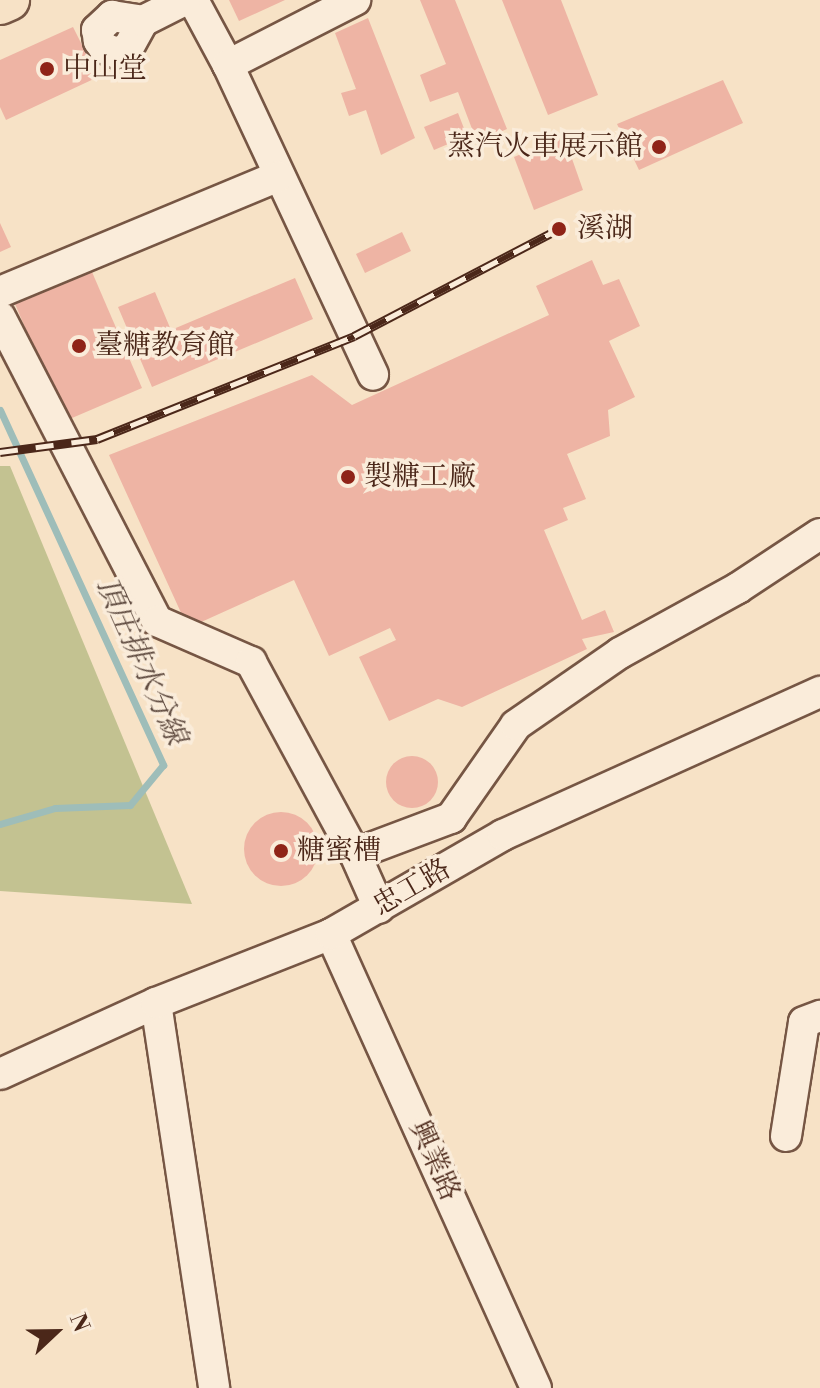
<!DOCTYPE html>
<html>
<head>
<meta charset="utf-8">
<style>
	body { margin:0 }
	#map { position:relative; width:820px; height:1388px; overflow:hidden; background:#f7e2c6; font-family:"Libre Bodoni","Noto Serif TC",serif }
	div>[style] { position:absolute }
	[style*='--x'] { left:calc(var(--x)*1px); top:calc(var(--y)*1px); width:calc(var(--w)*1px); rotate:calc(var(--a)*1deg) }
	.green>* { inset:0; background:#c3c291 }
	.stream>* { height:7px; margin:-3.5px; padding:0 3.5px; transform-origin:3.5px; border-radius:3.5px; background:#9ebdb9 }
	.building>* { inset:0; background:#eeb4a4 }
	.round { border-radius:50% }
	.roads { filter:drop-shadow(2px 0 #765644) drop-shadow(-2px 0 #765644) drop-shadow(0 2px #765644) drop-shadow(0 -2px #765644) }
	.minor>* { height:30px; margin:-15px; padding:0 15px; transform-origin:15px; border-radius:15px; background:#faecda }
	.major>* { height:40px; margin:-20px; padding:0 20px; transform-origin:20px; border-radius:20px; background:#f7e2c6 }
	.rail>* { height:9px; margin-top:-4.5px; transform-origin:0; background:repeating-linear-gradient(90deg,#faecda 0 18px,#4b2719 0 36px); box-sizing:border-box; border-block:2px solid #4b2719 }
	.dots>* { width:22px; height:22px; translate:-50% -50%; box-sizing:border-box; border:4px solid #faecda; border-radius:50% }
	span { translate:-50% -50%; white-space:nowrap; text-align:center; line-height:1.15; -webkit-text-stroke:7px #faecda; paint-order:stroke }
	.poi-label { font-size:28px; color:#4b2719 }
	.left { translate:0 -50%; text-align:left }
	.right { translate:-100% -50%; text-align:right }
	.street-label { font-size:28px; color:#4b2719 }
	.water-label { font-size:30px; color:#604c41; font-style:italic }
	.north { position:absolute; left:16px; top:1292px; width:80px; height:80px; -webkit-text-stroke:6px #faecda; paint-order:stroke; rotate:68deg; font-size:22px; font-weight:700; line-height:32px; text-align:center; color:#4b2719 }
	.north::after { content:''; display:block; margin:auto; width:28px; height:36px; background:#4b2719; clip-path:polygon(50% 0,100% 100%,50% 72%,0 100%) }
</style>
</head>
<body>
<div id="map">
	<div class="green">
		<i style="clip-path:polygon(0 466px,10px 466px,192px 904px,0 891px)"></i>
	</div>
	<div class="stream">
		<i style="--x:0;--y:410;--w:391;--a:65.3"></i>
		<i style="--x:163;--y:765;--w:52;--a:129.5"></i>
		<i style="--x:130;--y:805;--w:75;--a:177.7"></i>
		<i style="--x:55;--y:808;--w:57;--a:163.8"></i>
	</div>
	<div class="building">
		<i style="clip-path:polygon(229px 0,285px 0,239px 21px)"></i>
		<i style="clip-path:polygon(420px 0,455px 0,507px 129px,477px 142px,458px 92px,430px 102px,420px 75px,446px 64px)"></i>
		<i style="clip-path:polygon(502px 0,561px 0,598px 95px,548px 115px)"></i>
		<i style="clip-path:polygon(368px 18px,415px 138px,381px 155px,366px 110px,349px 116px,341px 93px,356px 89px,335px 33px)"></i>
		<i style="clip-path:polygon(73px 27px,98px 77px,6px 120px,0 107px,0 60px)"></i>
		<i style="clip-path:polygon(723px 80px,743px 123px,639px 170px,617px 124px)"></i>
		<i style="clip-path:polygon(458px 113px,467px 136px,434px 150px,424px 127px)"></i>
		<i style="clip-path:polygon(564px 136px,583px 190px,534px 210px,514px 157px)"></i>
		<i style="clip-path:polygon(0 223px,11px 247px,0 252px)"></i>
		<i style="clip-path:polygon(402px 232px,411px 251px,365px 273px,356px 254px)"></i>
		<i style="clip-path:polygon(592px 260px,603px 285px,619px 279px,640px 326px,609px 341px,635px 397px,608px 410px,610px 436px,567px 454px,586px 499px,563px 508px,568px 520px,544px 530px,582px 620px,605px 610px,614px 632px,582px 639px,587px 649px,462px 707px,438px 699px,389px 721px,359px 657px,396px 640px,390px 628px,329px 656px,294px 580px,188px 628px,109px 455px,312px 375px,352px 405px,549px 315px,536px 286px)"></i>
		<i style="clip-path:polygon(92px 272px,142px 388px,65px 421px,15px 304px)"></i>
		<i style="clip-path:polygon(295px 278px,313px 319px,152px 387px,118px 307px,155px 292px,171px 330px)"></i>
		<i class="round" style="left:386px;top:756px;width:52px;height:52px"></i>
		<i class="round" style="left:244px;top:812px;width:74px;height:74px"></i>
	</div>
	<div class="roads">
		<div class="minor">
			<i style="--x:193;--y:0;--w:74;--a:61.7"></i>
			<i style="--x:228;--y:65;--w:342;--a:64.9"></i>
			<i style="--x:143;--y:21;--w:31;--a:119"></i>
			<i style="--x:128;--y:48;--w:12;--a:156"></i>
			<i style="--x:117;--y:53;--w:14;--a:-159"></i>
			<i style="--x:104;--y:48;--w:9;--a:-126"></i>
			<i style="--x:99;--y:41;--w:11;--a:-100"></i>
			<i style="--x:97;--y:30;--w:21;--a:-43"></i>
			<i style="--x:112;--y:16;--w:31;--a:9"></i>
			<i style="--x:143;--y:21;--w:47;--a:-26.6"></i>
			<i style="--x:228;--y:65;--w:143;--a:-27.1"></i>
			<i style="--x:0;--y:292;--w:301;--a:-22.6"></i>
			<i style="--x:0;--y:317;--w:342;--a:62.7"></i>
			<i style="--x:157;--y:621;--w:103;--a:23.6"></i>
			<i style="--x:251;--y:662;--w:218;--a:61.6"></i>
			<i style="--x:355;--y:854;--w:103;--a:-20.6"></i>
			<i style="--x:451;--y:818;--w:113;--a:-55"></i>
			<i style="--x:516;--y:725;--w:126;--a:-34.7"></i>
			<i style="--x:620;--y:653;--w:135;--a:-28.8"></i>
			<i style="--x:738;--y:588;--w:98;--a:-33.4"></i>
			<i style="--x:355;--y:854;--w:59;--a:66"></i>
			<i style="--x:331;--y:934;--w:498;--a:65.7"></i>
			<i style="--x:156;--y:1003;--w:389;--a:81.4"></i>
			<i style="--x:0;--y:1074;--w:171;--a:-24.5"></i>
			<i style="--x:156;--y:1003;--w:188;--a:-21.5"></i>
			<i style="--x:331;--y:934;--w:198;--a:-29.9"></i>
			<i style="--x:503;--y:835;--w:348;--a:-24.3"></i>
			<i style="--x:786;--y:1136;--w:115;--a:-81"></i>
			<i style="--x:804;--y:1022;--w:17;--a:-21"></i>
		</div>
		<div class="major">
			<i style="--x:0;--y:4;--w:10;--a:-24"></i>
		</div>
	</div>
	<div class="rail">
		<i style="--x:0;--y:452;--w:98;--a:-7.6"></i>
		<i style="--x:97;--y:439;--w:277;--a:-21.8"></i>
		<i style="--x:354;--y:336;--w:231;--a:-27.6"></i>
	</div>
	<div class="dots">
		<i style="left:47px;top:69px;background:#8f2418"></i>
		<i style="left:659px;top:147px;background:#8f2418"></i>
		<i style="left:559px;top:229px;background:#8f2418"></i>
		<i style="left:79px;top:346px;background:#8f2418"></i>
		<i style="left:348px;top:477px;background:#8f2418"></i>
		<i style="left:281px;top:851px;background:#8f2418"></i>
	</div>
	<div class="poi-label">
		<span class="left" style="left:63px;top:69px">中山堂</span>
		<span class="right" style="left:643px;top:147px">蒸汽火車展示館</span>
		<span class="left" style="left:577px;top:229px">溪湖</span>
		<span class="left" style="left:95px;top:346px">臺糖教育館</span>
		<span class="left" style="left:364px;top:477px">製糖工廠</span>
		<span class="left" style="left:297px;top:851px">糖蜜槽</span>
	</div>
	<div class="street-label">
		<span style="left:412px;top:888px;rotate:-30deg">忠工路</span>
		<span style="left:434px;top:1161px;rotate:66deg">興業路</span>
	</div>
	<div class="water-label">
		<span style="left:141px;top:661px;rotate:66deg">頂庄排水分線</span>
	</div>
	<div class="north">N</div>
</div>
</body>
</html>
